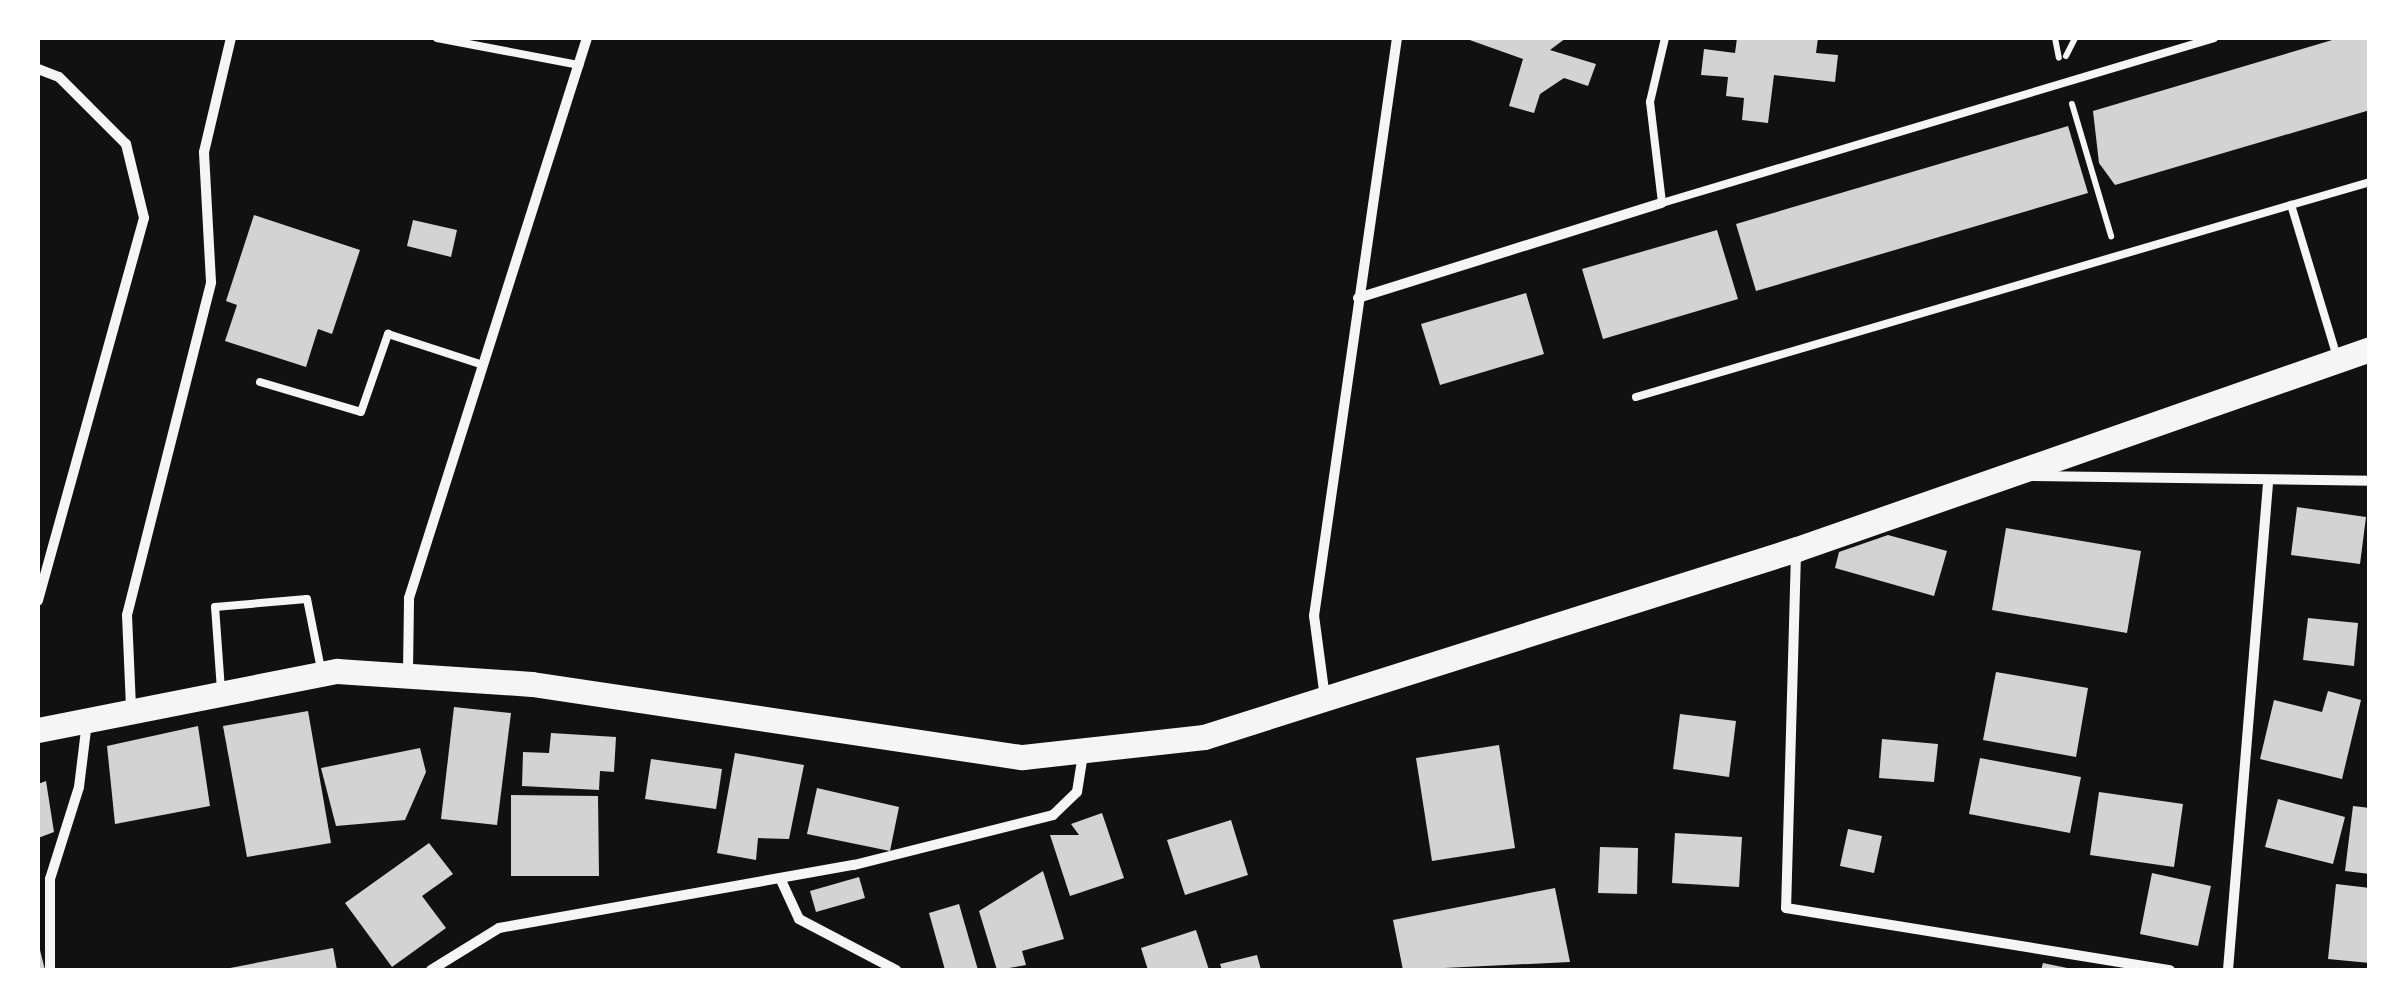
<!DOCTYPE html>
<html>
<head>
<meta charset="utf-8">
<style>
	body { margin:0 }
	#map { position:relative; width:2407px; height:1008px; overflow:hidden; background:#111; font-family:Helvetica,sans-serif }
	div>[style] { position:absolute }
	[style*='--x'] { left:calc(var(--x)*1px); top:calc(var(--y)*1px); width:calc(var(--w)*1px); rotate:calc(var(--a)*1deg) }
	.building>* { inset:0; background:#d3d3d3 }
	.path>* { height:6px; margin:-3px; padding:0 3px; transform-origin:3px; border-radius:3px; background:#f5f5f5 }
	.service>* { height:8px; margin:-4px; padding:0 4px; transform-origin:4px; border-radius:4px; background:#f5f5f5 }
	.minor>* { height:10px; margin:-5px; padding:0 5px; transform-origin:5px; border-radius:5px; background:#f5f5f5 }
	.primary>* { height:25px; margin:-12.5px; padding:0 12.5px; transform-origin:12.5px; border-radius:12.5px; background:#f5f5f5 }
	span { translate:-50% -50%; white-space:nowrap; text-align:center; line-height:1.15; -webkit-text-stroke:9px #fff; paint-order:stroke }
	.frame { position:absolute; inset:0; border:40px solid #fff; pointer-events:none }
</style>
</head>
<body>
<div id="map">
	<div class="building">
		<i style="clip-path:polygon(1464px 38px,1566px 38px,1550px 50px,1596px 64px,1588px 86px,1564px 78px,1540px 94px,1534px 113px,1509px 106px,1523px 59px)"></i>
		<i style="clip-path:polygon(1737px 38px,1818px 38px,1816px 53px,1838px 55px,1835px 82px,1774px 75px,1768px 123px,1742px 120px,1744px 98px,1726px 96px,1728px 77px,1701px 75px,1704px 49px,1735px 53px)"></i>
		<i style="clip-path:polygon(2339px 38px,2370px 38px,2370px 110px,2115px 185px,2099px 163px,2093px 111px)"></i>
		<i style="clip-path:polygon(2068px 126px,2088px 193px,1756px 291px,1736px 224px)"></i>
		<i style="clip-path:polygon(254px 215px,360px 250px,332px 334px,318px 329px,306px 367px,225px 341px,237px 305px,226px 301px)"></i>
		<i style="clip-path:polygon(413px 220px,457px 230px,451px 257px,407px 246px)"></i>
		<i style="clip-path:polygon(1717px 230px,1738px 299px,1603px 339px,1582px 269px)"></i>
		<i style="clip-path:polygon(1526px 293px,1544px 354px,1440px 385px,1421px 324px)"></i>
		<i style="clip-path:polygon(2297px 507px,2366px 517px,2360px 564px,2291px 555px)"></i>
		<i style="clip-path:polygon(2006px 528px,2141px 551px,2127px 633px,1992px 610px)"></i>
		<i style="clip-path:polygon(1888px 535px,1947px 551px,1934px 596px,1835px 568px,1839px 552px)"></i>
		<i style="clip-path:polygon(2308px 618px,2358px 623px,2354px 666px,2303px 660px)"></i>
		<i style="clip-path:polygon(1996px 672px,2088px 688px,2076px 757px,1983px 740px)"></i>
		<i style="clip-path:polygon(2328px 691px,2361px 700px,2342px 779px,2260px 759px,2274px 700px,2322px 712px)"></i>
		<i style="clip-path:polygon(454px 707px,511px 713px,497px 825px,441px 819px)"></i>
		<i style="clip-path:polygon(308px 711px,331px 843px,247px 857px,223px 726px)"></i>
		<i style="clip-path:polygon(1680px 714px,1736px 721px,1729px 777px,1673px 769px)"></i>
		<i style="clip-path:polygon(198px 726px,210px 806px,115px 824px,107px 746px)"></i>
		<i style="clip-path:polygon(551px 733px,616px 737px,614px 772px,600px 771px,599px 790px,522px 786px,523px 752px,549px 753px)"></i>
		<i style="clip-path:polygon(1882px 739px,1938px 744px,1934px 782px,1879px 778px)"></i>
		<i style="clip-path:polygon(1499px 745px,1515px 848px,1432px 861px,1416px 758px)"></i>
		<i style="clip-path:polygon(420px 748px,426px 772px,405px 820px,336px 826px,321px 768px)"></i>
		<i style="clip-path:polygon(735px 753px,804px 765px,789px 839px,758px 838px,756px 860px,717px 853px)"></i>
		<i style="clip-path:polygon(1980px 758px,2081px 777px,2070px 833px,1969px 814px)"></i>
		<i style="clip-path:polygon(651px 759px,722px 769px,716px 809px,645px 799px)"></i>
		<i style="clip-path:polygon(46px 781px,54px 832px,38px 838px,38px 784px)"></i>
		<i style="clip-path:polygon(817px 788px,899px 807px,890px 851px,807px 834px)"></i>
		<i style="clip-path:polygon(2099px 792px,2183px 804px,2174px 867px,2090px 855px)"></i>
		<i style="clip-path:polygon(511px 795px,598px 796px,599px 876px,511px 876px)"></i>
		<i style="clip-path:polygon(2278px 799px,2345px 817px,2333px 864px,2265px 847px)"></i>
		<i style="clip-path:polygon(2353px 806px,2370px 808px,2370px 874px,2345px 871px)"></i>
		<i style="clip-path:polygon(1102px 813px,1124px 878px,1070px 896px,1050px 835px,1079px 835px,1071px 824px)"></i>
		<i style="clip-path:polygon(1231px 820px,1248px 875px,1185px 895px,1167px 840px)"></i>
		<i style="clip-path:polygon(1848px 829px,1882px 836px,1874px 873px,1840px 866px)"></i>
		<i style="clip-path:polygon(1675px 833px,1742px 837px,1739px 887px,1672px 883px)"></i>
		<i style="clip-path:polygon(429px 843px,453px 874px,422px 896px,446px 928px,392px 967px,345px 903px)"></i>
		<i style="clip-path:polygon(1600px 847px,1638px 848px,1637px 894px,1598px 893px)"></i>
		<i style="clip-path:polygon(1043px 871px,1064px 939px,1022px 951px,1026px 965px,997px 970px,979px 911px)"></i>
		<i style="clip-path:polygon(2152px 873px,2211px 886px,2198px 946px,2140px 934px)"></i>
		<i style="clip-path:polygon(859px 877px,865px 898px,816px 912px,810px 891px)"></i>
		<i style="clip-path:polygon(2336px 884px,2370px 888px,2370px 963px,2328px 959px)"></i>
		<i style="clip-path:polygon(1555px 888px,1570px 962px,1403px 970px,1393px 920px)"></i>
		<i style="clip-path:polygon(959px 904px,978px 970px,945px 970px,929px 913px)"></i>
		<i style="clip-path:polygon(1196px 930px,1209px 970px,1148px 970px,1141px 948px)"></i>
		<i style="clip-path:polygon(39px 946px,45px 970px,38px 970px)"></i>
		<i style="clip-path:polygon(333px 948px,337px 970px,225px 970px,225px 969px)"></i>
		<i style="clip-path:polygon(1257px 955px,1261px 970px,1222px 970px,1220px 964px)"></i>
		<i style="clip-path:polygon(2043px 963px,2072px 969px,2072px 970px,2041px 970px)"></i>
	</div>
	<div class="path">
		<i style="--x:2055;--y:38;--w:20;--a:79"></i>
		<i style="--x:2066;--y:56;--w:20;--a:-63"></i>
		<i style="--x:2072;--y:104;--w:138;--a:73.5"></i>
	</div>
	<div class="service">
		<i style="--x:437;--y:38;--w:145;--a:10.8"></i>
		<i style="--x:1665;--y:38;--w:66;--a:103.2"></i>
		<i style="--x:1650;--y:102;--w:102;--a:83.2"></i>
		<i style="--x:1662;--y:203;--w:576;--a:-16.64"></i>
		<i style="--x:2337;--y:357;--w:159;--a:-106.8"></i>
		<i style="--x:2291;--y:205;--w:82;--a:-16.2"></i>
		<i style="--x:260;--y:382;--w:105;--a:16.5"></i>
		<i style="--x:361;--y:412;--w:83;--a:-70.9"></i>
		<i style="--x:388;--y:334;--w:100;--a:18.1"></i>
		<i style="--x:1636;--y:397;--w:683;--a:-16.34"></i>
		<i style="--x:221;--y:690;--w:83;--a:-94.1"></i>
		<i style="--x:215;--y:607;--w:92;--a:-5"></i>
		<i style="--x:307;--y:599;--w:71;--a:78.7"></i>
	</div>
	<div class="minor">
		<i style="--x:38;--y:69;--w:22;--a:21"></i>
		<i style="--x:59;--y:77;--w:95;--a:45"></i>
		<i style="--x:126;--y:144;--w:76;--a:76.3"></i>
		<i style="--x:144;--y:218;--w:397;--a:105.5"></i>
		<i style="--x:1358;--y:298;--w:318;--a:-17.4"></i>
		<i style="--x:2031;--y:476;--w:339;--a:0.8"></i>
		<i style="--x:1796;--y:553;--w:355;--a:91.6"></i>
		<i style="--x:1786;--y:908;--w:389;--a:9.2"></i>
		<i style="--x:408;--y:672;--w:74;--a:-89.2"></i>
		<i style="--x:409;--y:598;--w:588;--a:-72.37"></i>
		<i style="--x:1325;--y:698;--w:83;--a:-97.6"></i>
		<i style="--x:1314;--y:616;--w:584;--a:-81.83"></i>
		<i style="--x:131;--y:707;--w:92;--a:-92.5"></i>
		<i style="--x:127;--y:615;--w:343;--a:-75.8"></i>
		<i style="--x:211;--y:282;--w:130;--a:-93.1"></i>
		<i style="--x:204;--y:152;--w:117;--a:-76.7"></i>
		<i style="--x:780;--y:878;--w:45;--a:65.1"></i>
		<i style="--x:799;--y:919;--w:110;--a:27.7"></i>
		<i style="--x:50;--y:970;--w:91;--a:-90"></i>
		<i style="--x:50;--y:879;--w:96;--a:-72.5"></i>
		<i style="--x:79;--y:787;--w:65;--a:-83"></i>
		<i style="--x:431;--y:970;--w:80;--a:-31.7"></i>
		<i style="--x:499;--y:928;--w:361;--a:-10.1"></i>
		<i style="--x:854;--y:865;--w:205;--a:-14.1"></i>
		<i style="--x:1053;--y:815;--w:33;--a:-44"></i>
		<i style="--x:1077;--y:792;--w:36;--a:-81"></i>
		<i style="--x:2228;--y:970;--w:489;--a:-85.3"></i>
	</div>
	<div class="primary">
		<i style="--x:38;--y:730;--w:305;--a:-11.2"></i>
		<i style="--x:337;--y:671;--w:195;--a:3.8"></i>
		<i style="--x:532;--y:684;--w:496;--a:8.5"></i>
		<i style="--x:1023;--y:757;--w:182;--a:-6.3"></i>
		<i style="--x:1204;--y:737;--w:622;--a:-17.59"></i>
		<i style="--x:1797;--y:549;--w:607;--a:-19.24"></i>
	</div>
	<div class="frame"></div>
</div>
</body>
</html>
